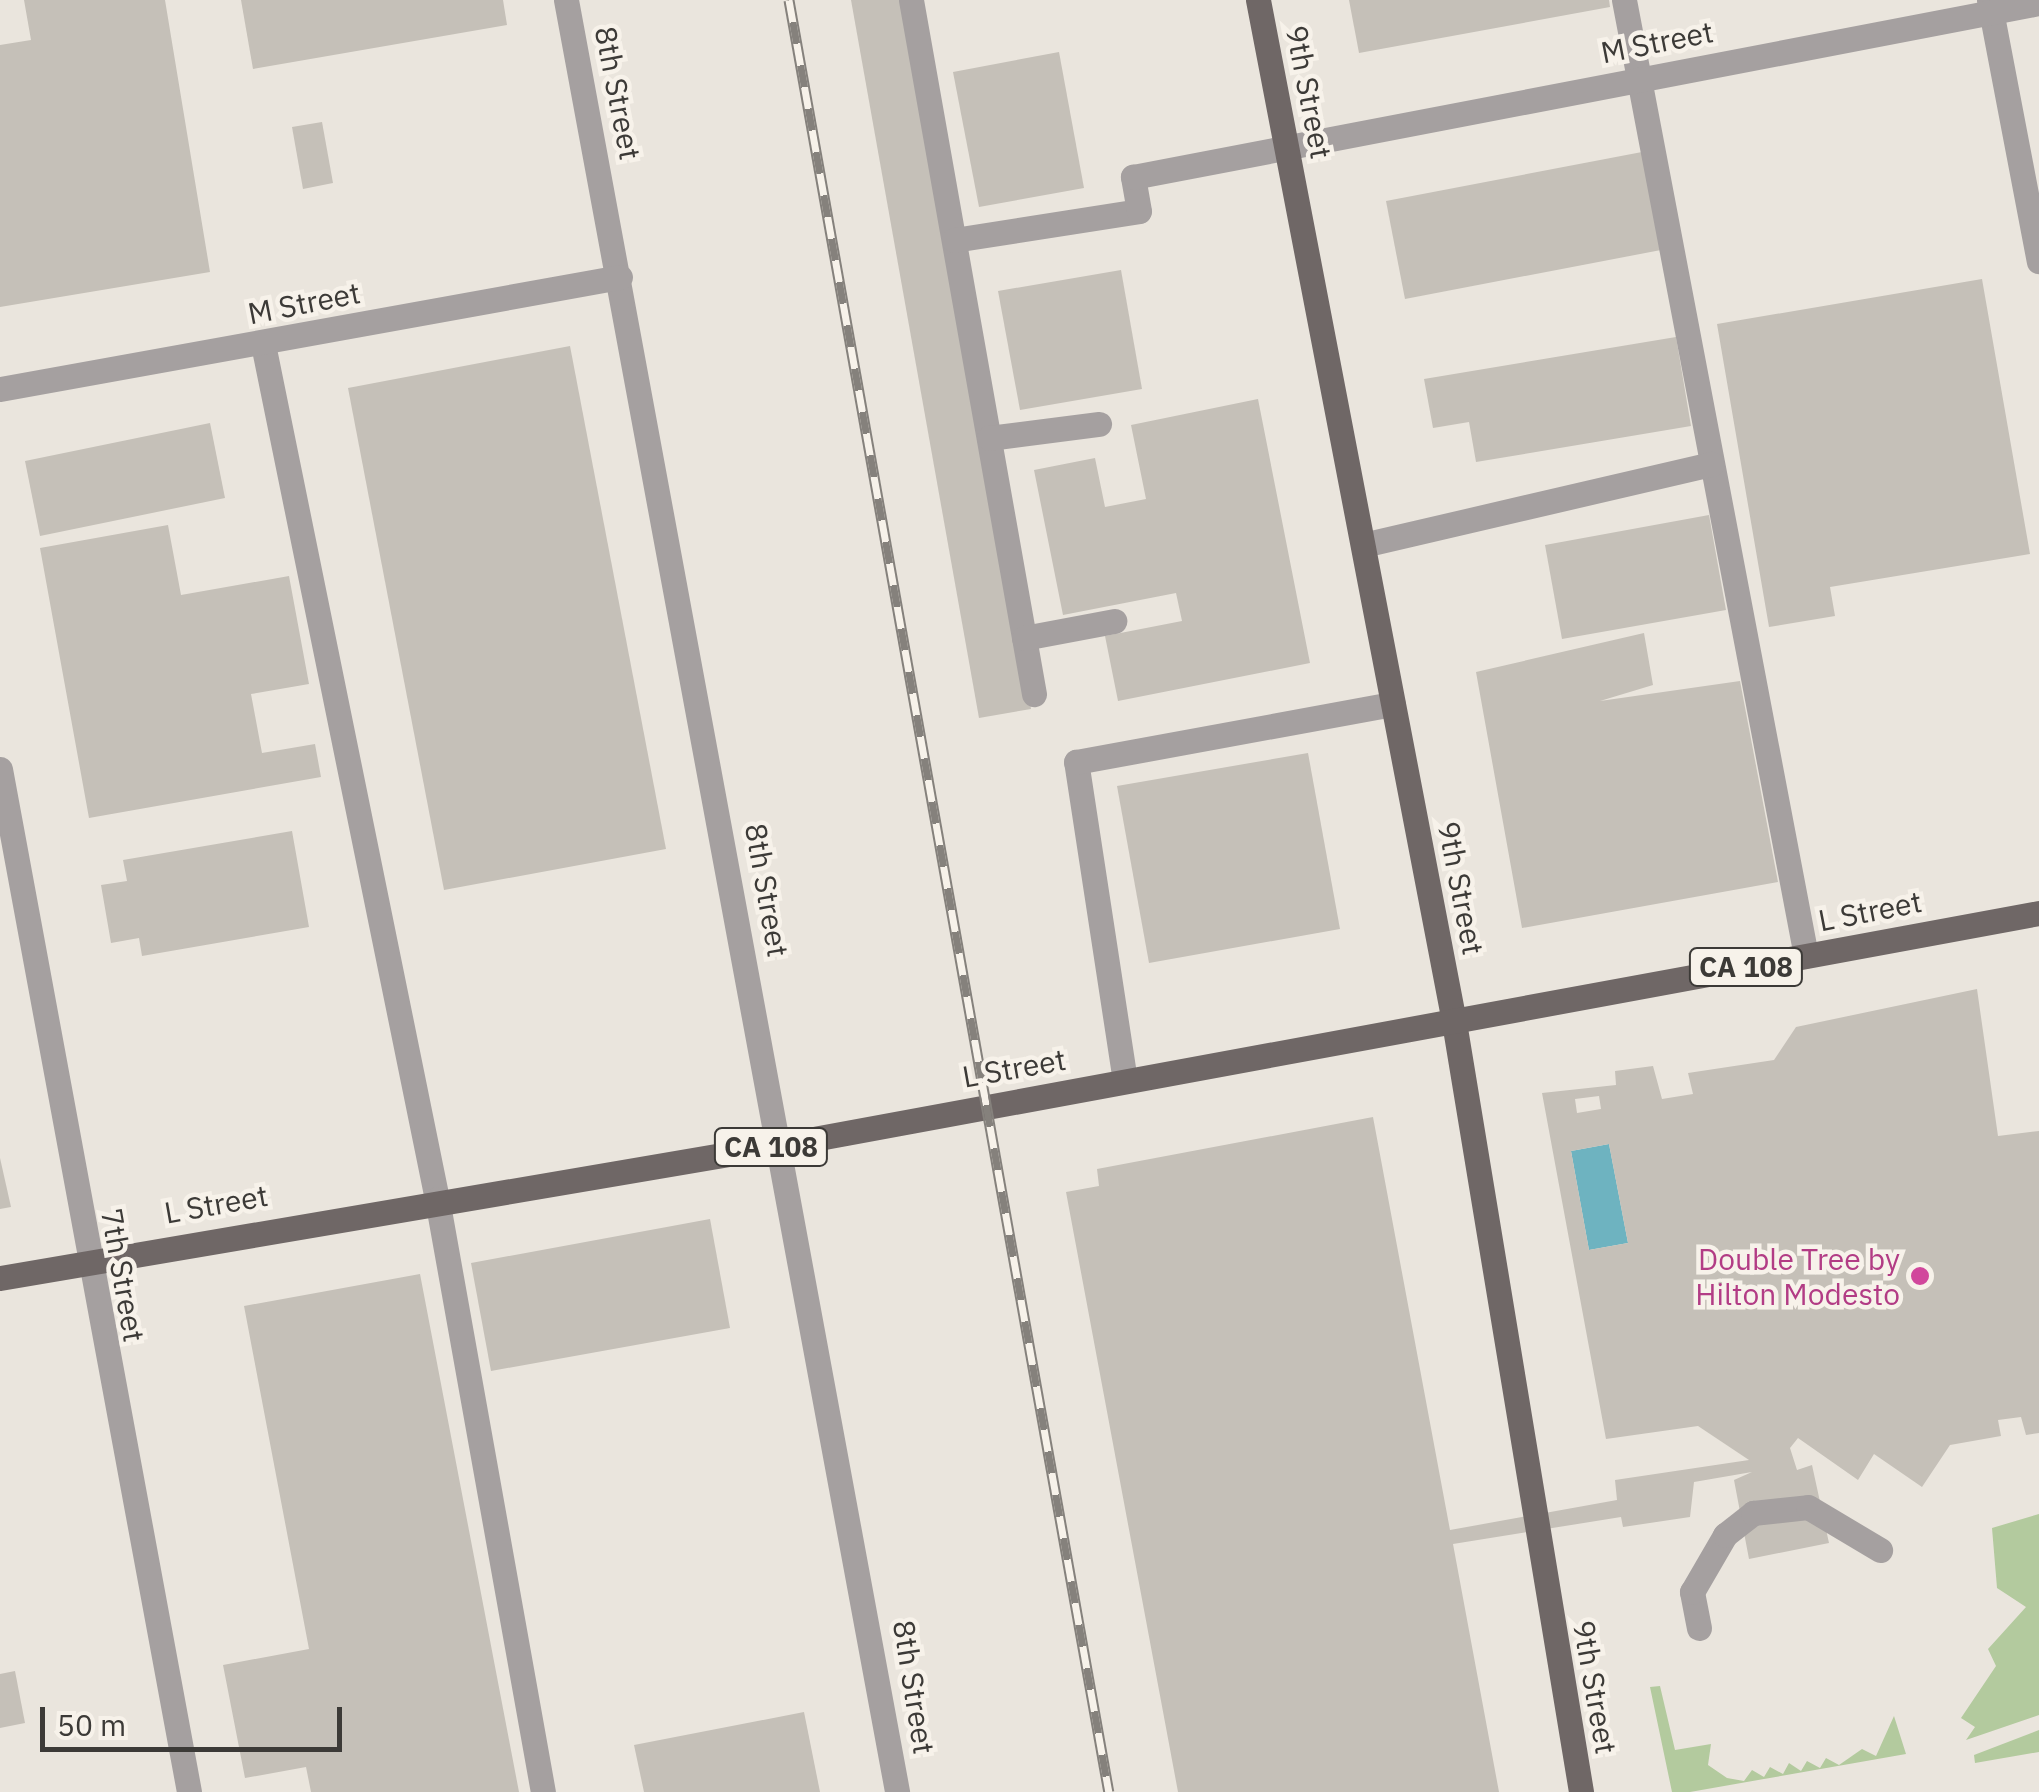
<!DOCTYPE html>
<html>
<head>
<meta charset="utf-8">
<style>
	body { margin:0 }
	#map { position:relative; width:2039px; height:1792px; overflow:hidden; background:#eae5dd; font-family:"IBM Plex Sans",sans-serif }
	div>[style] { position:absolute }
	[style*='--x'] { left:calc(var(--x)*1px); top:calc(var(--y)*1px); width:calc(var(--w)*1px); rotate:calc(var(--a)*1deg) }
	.green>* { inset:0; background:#b3ca9e }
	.water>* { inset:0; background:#6eb3c0 }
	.building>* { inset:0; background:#c5c0b8 }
	.minor>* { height:25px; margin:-12.5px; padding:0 12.5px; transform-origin:12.5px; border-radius:12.5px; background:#a5a0a0 }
	.major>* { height:25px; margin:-12.5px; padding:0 12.5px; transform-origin:12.5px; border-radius:12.5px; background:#6f6766 }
	.rail>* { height:11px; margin-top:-5.5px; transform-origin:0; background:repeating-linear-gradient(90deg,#f7f2ea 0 22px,#85817c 0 44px); box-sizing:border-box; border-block:2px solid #85817c }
	.dots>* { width:28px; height:28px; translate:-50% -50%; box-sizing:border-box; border:5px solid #f7f2ea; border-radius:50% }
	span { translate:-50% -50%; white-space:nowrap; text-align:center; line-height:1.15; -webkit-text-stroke:9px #f7f2ea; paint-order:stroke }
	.shield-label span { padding:2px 8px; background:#f7f2ea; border:2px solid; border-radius:8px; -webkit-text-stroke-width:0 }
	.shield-label { font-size:28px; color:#3c3a37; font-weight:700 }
	.street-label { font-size:30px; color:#3c3a37 }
	.hotel-label { font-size:30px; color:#b23c85 }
	.right { translate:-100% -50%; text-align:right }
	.scale { position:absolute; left:40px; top:1707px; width:302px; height:45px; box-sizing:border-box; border:5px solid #3c3a37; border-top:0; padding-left:12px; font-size:30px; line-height:35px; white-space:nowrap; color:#3c3a37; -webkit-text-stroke:8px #f7f2ea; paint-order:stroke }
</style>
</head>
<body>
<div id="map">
	<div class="green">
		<i style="clip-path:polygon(2039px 1514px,2039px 1715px,1966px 1740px,1975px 1727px,1961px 1718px,1996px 1666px,1988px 1649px,2026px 1607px,1997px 1588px,1992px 1528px)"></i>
		<i style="clip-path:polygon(1660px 1686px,1675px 1750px,1711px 1744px,1708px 1765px,1727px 1778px,1744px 1781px,1752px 1770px,1764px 1777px,1770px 1767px,1783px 1774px,1789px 1763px,1801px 1771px,1807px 1761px,1820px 1768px,1826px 1758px,1839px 1765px,1862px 1749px,1876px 1756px,1894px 1716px,1906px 1754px,1690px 1792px,1672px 1792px,1650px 1687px)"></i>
		<i style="clip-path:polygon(2039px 1730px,2039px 1752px,1975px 1763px,1974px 1755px)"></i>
	</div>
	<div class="water">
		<i style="clip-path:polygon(1609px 1144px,1628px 1243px,1589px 1250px,1571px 1151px)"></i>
	</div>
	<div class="building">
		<i style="clip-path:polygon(24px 0,165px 0,210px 272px,0 307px,0 45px,31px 40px)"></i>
		<i style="clip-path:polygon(241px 0,503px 0,507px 25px,253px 69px)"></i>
		<i style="clip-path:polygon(851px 0,905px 0,1031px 709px,979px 718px)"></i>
		<i style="clip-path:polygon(1349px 0,1609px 0,1610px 7px,1359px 53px)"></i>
		<i style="clip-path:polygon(1059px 52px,1084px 188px,979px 207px,953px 72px)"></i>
		<i style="clip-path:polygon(322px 122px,333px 183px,303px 189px,292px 127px)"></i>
		<i style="clip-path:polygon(1642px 152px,1661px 250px,1405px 299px,1386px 201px)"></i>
		<i style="clip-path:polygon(1121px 270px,1142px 389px,1020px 410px,998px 291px)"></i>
		<i style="clip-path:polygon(1982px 279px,2030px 554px,1830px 587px,1835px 616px,1769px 627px,1717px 324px)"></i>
		<i style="clip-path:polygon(1676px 337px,1691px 426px,1476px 462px,1469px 422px,1433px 428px,1424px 379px)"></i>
		<i style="clip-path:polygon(570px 346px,666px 849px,444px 890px,348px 388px)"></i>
		<i style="clip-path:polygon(1258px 399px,1310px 663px,1118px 701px,1105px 636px,1182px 621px,1176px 593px,1063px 615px,1034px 470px,1095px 458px,1105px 507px,1146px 499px,1131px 425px)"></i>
		<i style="clip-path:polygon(210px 423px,225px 498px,40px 536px,25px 461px)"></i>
		<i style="clip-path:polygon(1709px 515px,1726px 610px,1562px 639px,1545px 545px)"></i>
		<i style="clip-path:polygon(168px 525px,181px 595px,289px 576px,309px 684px,251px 694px,262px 753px,315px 744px,321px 777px,89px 818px,40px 548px)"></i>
		<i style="clip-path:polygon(1644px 633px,1653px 685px,1600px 701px,1740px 681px,1778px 882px,1522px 928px,1476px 672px)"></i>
		<i style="clip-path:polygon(1308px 753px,1340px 929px,1149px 963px,1117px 786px)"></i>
		<i style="clip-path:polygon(292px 831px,309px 927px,142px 956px,139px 938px,111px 943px,101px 885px,127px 881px,123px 860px)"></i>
		<i style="clip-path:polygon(evenodd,1977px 989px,1998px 1136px,2039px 1131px,2039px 1433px,2026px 1435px,2021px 1417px,1998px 1420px,2001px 1436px,1950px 1445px,1922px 1487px,1874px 1454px,1858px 1480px,1798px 1438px,1790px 1448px,1797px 1470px,1812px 1465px,1829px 1543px,1749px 1559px,1734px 1480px,1752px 1472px,1694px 1482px,1690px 1517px,1623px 1527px,1621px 1517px,1453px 1544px,1499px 1792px,1178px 1792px,1066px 1192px,1099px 1186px,1097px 1169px,1373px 1117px,1450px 1530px,1617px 1500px,1615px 1480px,1749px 1460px,1698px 1426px,1606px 1439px,1542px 1093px,1616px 1085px,1615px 1071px,1653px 1066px,1662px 1099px,1693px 1094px,1688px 1073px,1774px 1060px,1796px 1027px,1977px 989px,1599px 1096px,1601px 1109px,1577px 1113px,1575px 1099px,1599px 1096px,1977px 989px,1609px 1144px,1628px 1243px,1589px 1250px,1571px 1151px,1609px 1144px)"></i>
		<i style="clip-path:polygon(0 1158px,11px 1207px,0 1209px)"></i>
		<i style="clip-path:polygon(710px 1219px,730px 1328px,491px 1371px,471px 1263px)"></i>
		<i style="clip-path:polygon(420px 1274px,519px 1792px,311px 1792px,306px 1767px,245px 1778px,223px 1665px,309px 1649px,244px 1306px)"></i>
		<i style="clip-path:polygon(15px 1671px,25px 1723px,0 1728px,0 1674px)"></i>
		<i style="clip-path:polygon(804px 1712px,820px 1792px,644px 1792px,634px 1745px)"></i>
	</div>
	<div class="minor">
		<i style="--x:566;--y:0;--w:1822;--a:79.53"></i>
		<i style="--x:911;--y:0;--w:705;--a:79.95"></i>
		<i style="--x:1624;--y:0;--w:973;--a:79.22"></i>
		<i style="--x:1989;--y:0;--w:266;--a:79.2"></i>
		<i style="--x:954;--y:240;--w:187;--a:-8.9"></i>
		<i style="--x:1139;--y:211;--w:35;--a:-100"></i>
		<i style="--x:1133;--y:177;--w:923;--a:-10.87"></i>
		<i style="--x:263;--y:344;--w:873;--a:78.5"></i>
		<i style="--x:437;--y:1199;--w:602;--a:79.87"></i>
		<i style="--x:0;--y:389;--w:630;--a:-10.24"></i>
		<i style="--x:989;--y:438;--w:111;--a:-7.3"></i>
		<i style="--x:1363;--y:545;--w:358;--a:-13.1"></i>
		<i style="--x:1024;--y:638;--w:92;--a:-10.7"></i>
		<i style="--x:0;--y:769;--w:1040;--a:79.53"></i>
		<i style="--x:1125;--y:1081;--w:323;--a:-98.7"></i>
		<i style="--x:1076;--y:762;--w:322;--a:-10.4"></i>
		<i style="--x:1699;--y:1628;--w:37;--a:-101"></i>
		<i style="--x:1692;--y:1592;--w:66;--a:-59.9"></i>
		<i style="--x:1725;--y:1535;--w:36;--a:-38"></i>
		<i style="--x:1753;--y:1513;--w:55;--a:-6.2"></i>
		<i style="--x:1808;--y:1507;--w:84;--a:30.8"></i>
	</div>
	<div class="major">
		<i style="--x:1258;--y:0;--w:1041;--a:79.14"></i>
		<i style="--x:1454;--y:1022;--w:780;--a:80.63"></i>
		<i style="--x:0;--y:1278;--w:792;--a:-9.66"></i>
		<i style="--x:781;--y:1145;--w:1279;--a:-10.45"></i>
	</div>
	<div class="rail">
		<i style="--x:789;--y:0;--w:1820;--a:79.88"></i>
	</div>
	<div class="dots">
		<i style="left:1920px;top:1276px;background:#d1479c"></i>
	</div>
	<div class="shield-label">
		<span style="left:1746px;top:967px">CA 108</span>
		<span style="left:771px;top:1147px">CA 108</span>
	</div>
	<div class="street-label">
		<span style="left:1657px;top:42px;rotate:-11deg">M Street</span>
		<span style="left:1309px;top:92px;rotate:79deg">9th Street</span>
		<span style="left:618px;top:93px;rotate:79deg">8th Street</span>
		<span style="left:304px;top:303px;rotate:-11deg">M Street</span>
		<span style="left:1461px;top:888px;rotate:79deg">9th Street</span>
		<span style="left:767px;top:890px;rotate:80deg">8th Street</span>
		<span style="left:1870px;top:911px;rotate:-11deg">L Street</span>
		<span style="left:1014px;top:1068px;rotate:-10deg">L Street</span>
		<span style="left:216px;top:1204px;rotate:-10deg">L Street</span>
		<span style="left:123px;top:1275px;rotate:80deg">7th Street</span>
		<span style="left:914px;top:1687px;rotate:81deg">8th Street</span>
		<span style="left:1595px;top:1687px;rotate:80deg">9th Street</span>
	</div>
	<div class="hotel-label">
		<span class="right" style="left:1900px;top:1276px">Double Tree by<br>Hilton Modesto</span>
	</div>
	<div class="scale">50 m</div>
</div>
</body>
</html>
